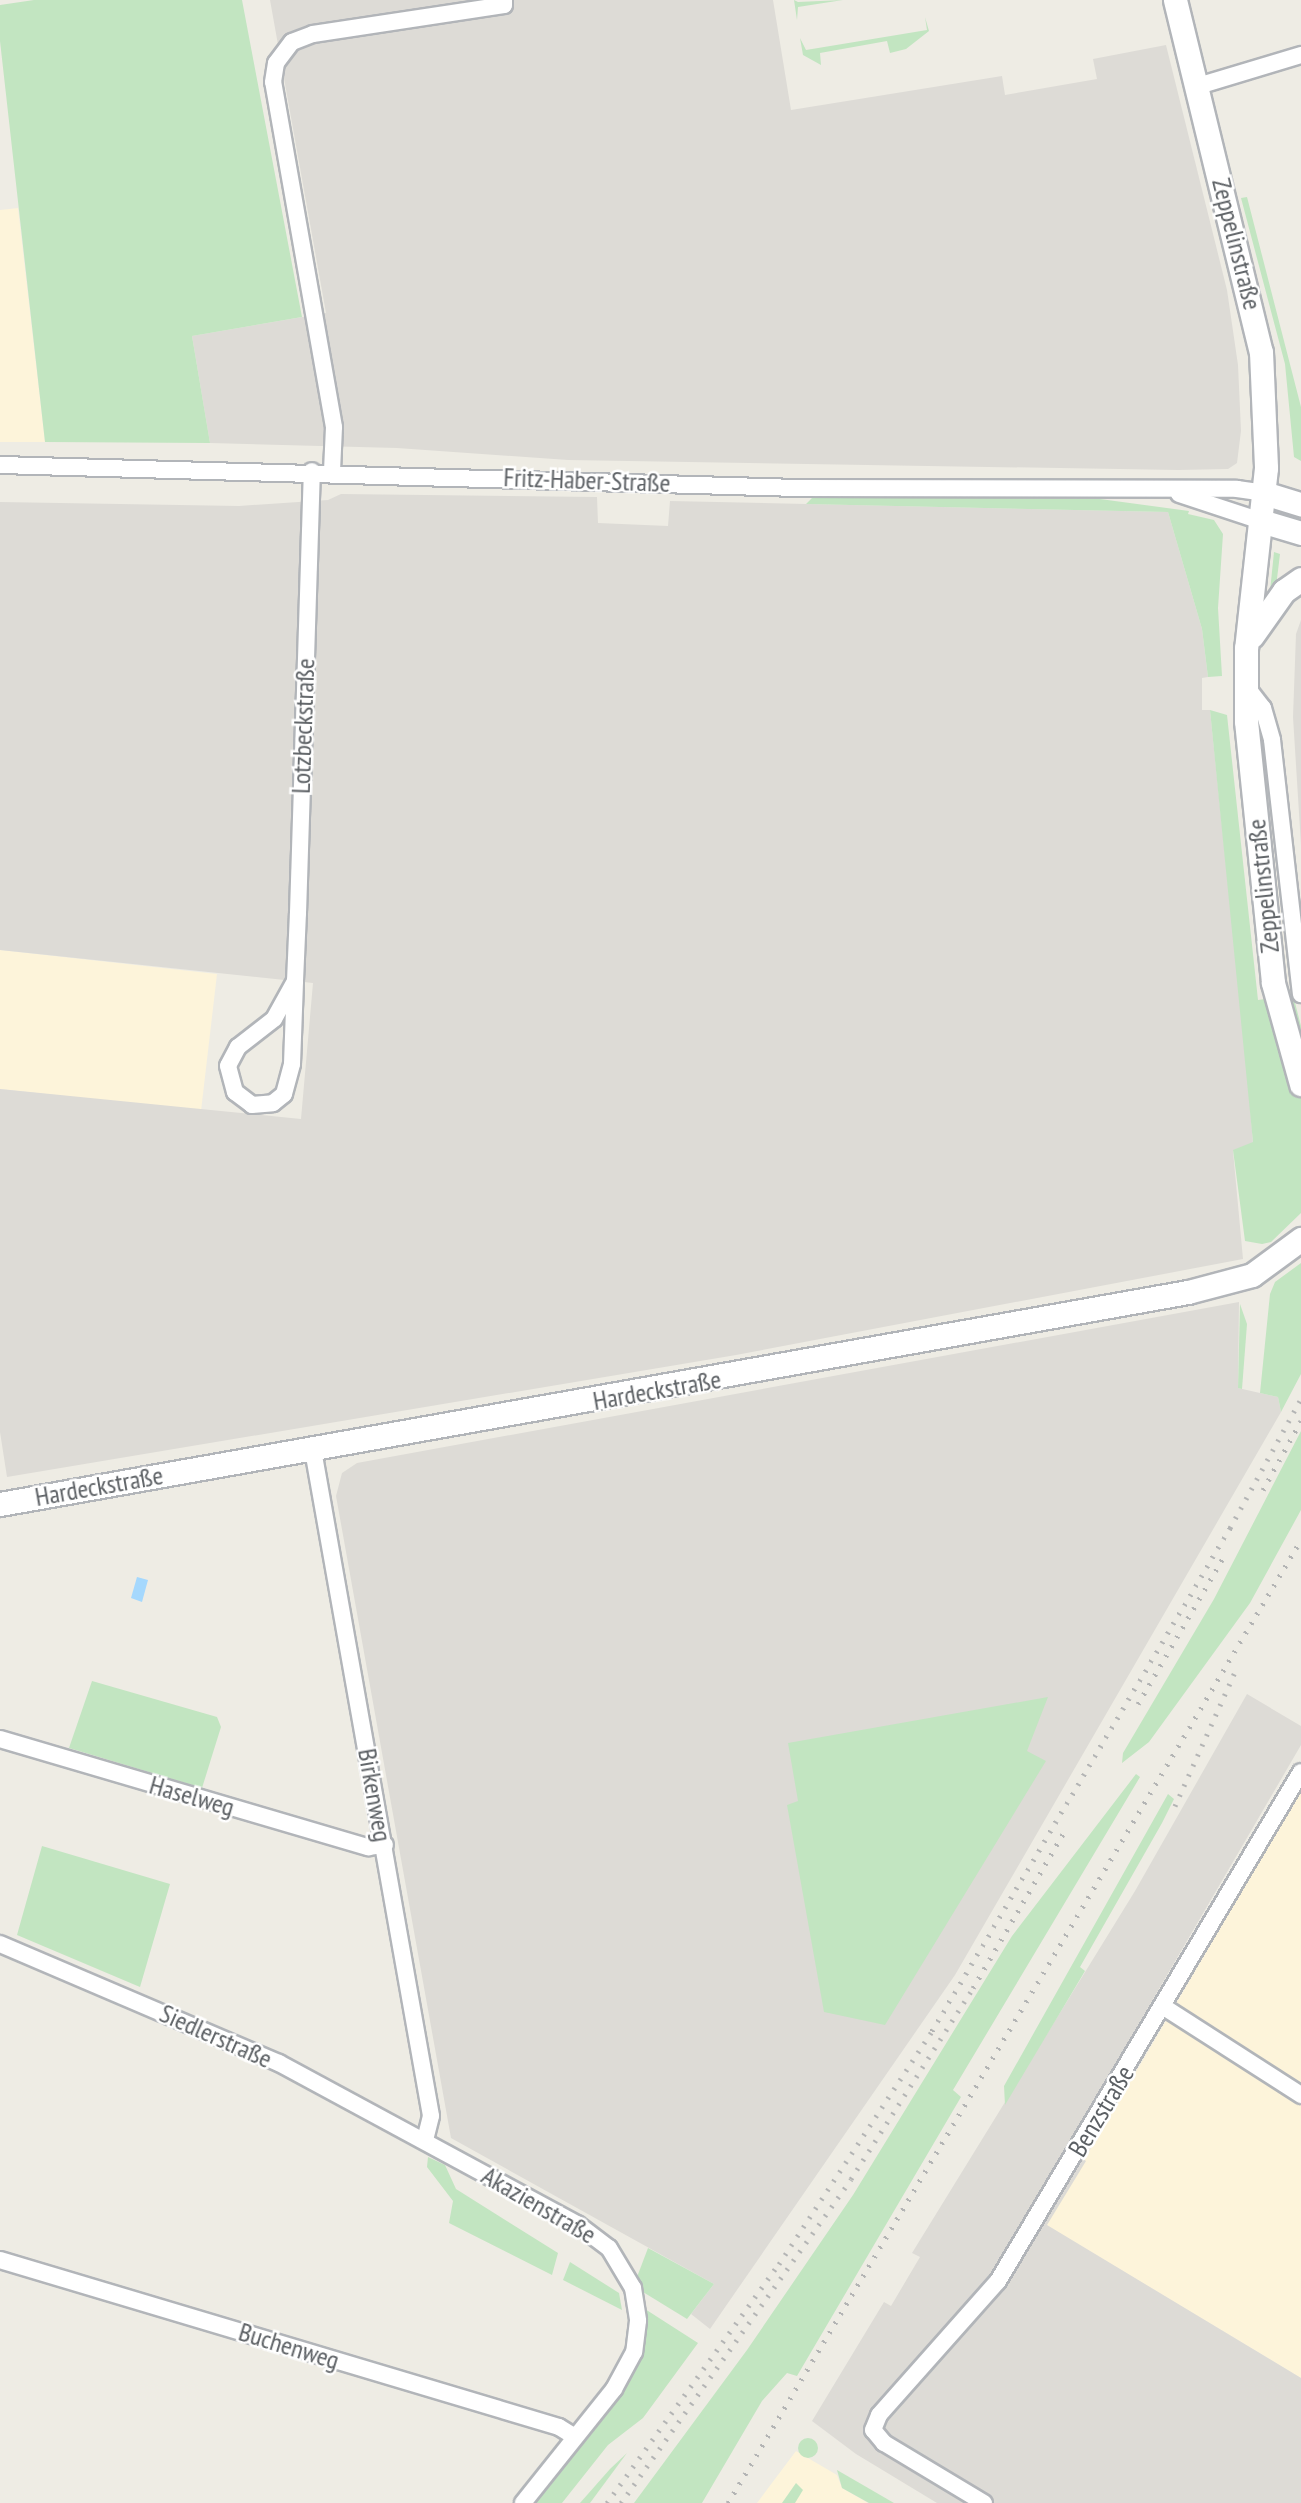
<!DOCTYPE html>
<html>
<head>
<meta charset="utf-8">
<style>
	body { margin:0 }
	#map { position:relative; width:1301px; height:2503px; overflow:hidden; background:#eeece4; font-family:"PT Sans Narrow",sans-serif }
	div>[style] { position:absolute }
	[style*='--x'] { left:calc(var(--x)*1px); top:calc(var(--y)*1px); width:calc(var(--w)*1px); rotate:calc(var(--a)*1deg) }
	.commercial>* { inset:0; background:#fdf4da }
	.industrial>* { inset:0; background:#dddbd6 }
	.green>* { inset:0; background:#c2e5c1 }
	.round { border-radius:50% }
	.water>* { inset:0; background:#a5d8fd }
	.roads { filter:drop-shadow(2px 0 #b2b5b9) drop-shadow(-2px 0 #b2b5b9) drop-shadow(0 2px #b2b5b9) drop-shadow(0 -2px #b2b5b9) }
	.street>* { height:16px; margin:-8px; padding:0 8px; transform-origin:8px; border-radius:8px; background:#fff }
	.secondary>* { height:23px; margin:-11.5px; padding:0 11.5px; transform-origin:11.5px; border-radius:11.5px; background:#fff }
	.rail>* { height:5px; margin-top:-2.5px; transform-origin:0; background:repeating-linear-gradient(90deg,#b3b4b4 0 2px,transparent 0 11px) }
	span { translate:-50% -50%; white-space:nowrap; text-align:center; line-height:1.15; -webkit-text-stroke:5px #fff; paint-order:stroke }
	.street-label { font-size:26px; color:#5c6064 }
</style>
</head>
<body>
<div id="map">
	<div class="commercial">
		<i style="clip-path:polygon(18px 208px,45px 442px,0 442px,0 210px)"></i>
		<i style="clip-path:polygon(0 950px,217px 974px,201px 1111px,0 1089px)"></i>
		<i style="clip-path:polygon(1301px 1791px,1301px 2378px,1046px 2225px)"></i>
		<i style="clip-path:polygon(796px 2451px,837px 2475px,842px 2488px,868px 2503px,757px 2503px)"></i>
	</div>
	<div class="industrial">
		<i style="clip-path:polygon(270px 0,773px 0,791px 110px,1002px 76px,1005px 95px,1097px 79px,1093px 59px,1166px 45px,1227px 290px,1238px 365px,1241px 431px,1237px 463px,1228px 469px,1178px 470px,568px 460px,397px 448px,210px 443px,192px 336px,326px 313px)"></i>
		<i style="clip-path:polygon(341px 494px,597px 497px,598px 523px,668px 526px,670px 501px,1168px 512px,1202px 629px,1208px 677px,1202px 678px,1202px 710px,1210px 710px,1247px 1068px,1253px 1143px,1233px 1151px,1243px 1259px,736px 1355px,7px 1477px,0 1432px,0 1089px,301px 1119px,313px 983px,0 950px,0 502px,239px 506px,328px 500px)"></i>
		<i style="clip-path:polygon(1301px 620px,1301px 845px,1293px 717px,1296px 634px)"></i>
		<i style="clip-path:polygon(1239px 1302px,1238px 1388px,1278px 1397px,1281px 1412px,955px 1975px,710px 2329px,691px 2314px,714px 2284px,451px 2138px,336px 1496px,342px 1473px,357px 1463px)"></i>
		<i style="clip-path:polygon(1247px 1694px,1301px 1726px,1301px 1745px,1067px 2147px,1086px 2161px,1047px 2225px,1301px 2378px,1301px 2503px,937px 2503px,856px 2454px,812px 2421px,884px 2302px,891px 2306px,920px 2257px,912px 2253px,1135px 1891px)"></i>
	</div>
	<div class="green">
		<i style="clip-path:polygon(34px 0,242px 0,302px 317px,192px 336px,210px 443px,45px 442px,0 41px,0 5px)"></i>
		<i style="clip-path:polygon(794px 0,798px 2px,843px 0,798px 7px,797px 20px)"></i>
		<i style="clip-path:polygon(925px 17px,929px 31px,906px 49px,890px 53px,887px 41px,820px 53px,821px 65px,803px 55px,800px 38px,806px 50px,927px 30px)"></i>
		<i style="clip-path:polygon(1247px 197px,1301px 407px,1301px 461px,1294px 457px,1285px 364px,1241px 198px)"></i>
		<i style="clip-path:polygon(897px 497px,1100px 499px,1189px 511px,1188px 514px,1214px 520px,1223px 534px,1218px 608px,1222px 676px,1208px 677px,1202px 629px,1168px 512px,806px 504px,812px 498px)"></i>
		<i style="clip-path:polygon(1274px 552px,1280px 554px,1276px 587px,1270px 591px)"></i>
		<i style="clip-path:polygon(1210px 710px,1227px 715px,1258px 1000px,1293px 995px,1301px 1026px,1301px 1213px,1271px 1242px,1262px 1244px,1245px 1241px,1233px 1150px,1253px 1142px)"></i>
		<i style="clip-path:polygon(1301px 1263px,1301px 1374px,1281px 1412px,1278px 1397px,1260px 1393px,1270px 1294px,1275px 1282px)"></i>
		<i style="clip-path:polygon(1240px 1304px,1247px 1324px,1242px 1389px,1238px 1388px)"></i>
		<i style="clip-path:polygon(1301px 1431px,1301px 1510px,1250px 1603px,1149px 1742px,1122px 1763px,1123px 1753px,1214px 1599px)"></i>
		<i style="clip-path:polygon(92px 1681px,217px 1717px,221px 1727px,202px 1788px,69px 1748px)"></i>
		<i style="clip-path:polygon(1048px 1697px,1027px 1751px,1046px 1761px,885px 2025px,824px 2012px,787px 1805px,798px 1801px,788px 1743px)"></i>
		<i style="clip-path:polygon(1136px 1774px,1140px 1777px,953px 2090px,961px 2097px,797px 2376px,787px 2373px,762px 2401px,702px 2503px,634px 2503px,747px 2350px,853px 2195px,1012px 1936px)"></i>
		<i style="clip-path:polygon(1168px 1794px,1174px 1799px,1162px 1823px,1080px 1967px,1085px 1971px,1005px 2105px,1004px 2086px)"></i>
		<i style="clip-path:polygon(42px 1846px,170px 1884px,140px 1987px,17px 1935px)"></i>
		<i style="clip-path:polygon(428px 2157px,445px 2165px,456px 2189px,558px 2253px,552px 2275px,449px 2223px,453px 2201px,427px 2167px)"></i>
		<i style="clip-path:polygon(648px 2248px,714px 2284px,687px 2319px,643px 2292px,637px 2277px)"></i>
		<i style="clip-path:polygon(570px 2262px,619px 2293px,622px 2310px,563px 2280px)"></i>
		<i style="clip-path:polygon(645px 2309px,698px 2343px,643px 2418px,608px 2445px,562px 2503px,534px 2503px,627px 2385px,641px 2351px)"></i>
		<i class="round" style="left:798px;top:2438px;width:20px;height:20px"></i>
		<i style="clip-path:polygon(627px 2453px,590px 2503px,580px 2503px,610px 2469px)"></i>
		<i style="clip-path:polygon(837px 2470px,894px 2503px,869px 2503px,842px 2488px)"></i>
		<i style="clip-path:polygon(796px 2483px,803px 2490px,795px 2503px,782px 2503px)"></i>
	</div>
	<div class="water">
		<i style="clip-path:polygon(137px 1577px,148px 1580px,142px 1602px,131px 1598px)"></i>
	</div>
	<div class="roads">
		<div class="street">
			<i style="--x:1198;--y:86;--w:108;--a:-16.8"></i>
			<i style="--x:0;--y:465;--w:798;--a:1.65"></i>
			<i style="--x:798;--y:488;--w:439;--a:0.1"></i>
			<i style="--x:1237;--y:489;--w:27;--a:8"></i>
			<i style="--x:332;--y:471;--w:44;--a:-87.4"></i>
			<i style="--x:334;--y:427;--w:350;--a:-100"></i>
			<i style="--x:273;--y:82;--w:19;--a:-81"></i>
			<i style="--x:276;--y:63;--w:26;--a:-53"></i>
			<i style="--x:292;--y:42;--w:22;--a:-21"></i>
			<i style="--x:313;--y:34;--w:193;--a:-8.6"></i>
			<i style="--x:504;--y:5;--w:5;--a:-90"></i>
			<i style="--x:1179;--y:494;--w:86;--a:18.2"></i>
			<i style="--x:1245;--y:685;--w:29;--a:52"></i>
			<i style="--x:1263;--y:708;--w:33;--a:74"></i>
			<i style="--x:1272;--y:740;--w:256;--a:83.5"></i>
			<i style="--x:295;--y:981;--w:43;--a:118.9"></i>
			<i style="--x:274;--y:1019;--w:46;--a:142.1"></i>
			<i style="--x:238;--y:1047;--w:21;--a:118"></i>
			<i style="--x:228;--y:1066;--w:27;--a:75"></i>
			<i style="--x:235;--y:1092;--w:21;--a:37"></i>
			<i style="--x:252;--y:1105;--w:21;--a:-5"></i>
			<i style="--x:273;--y:1103;--w:14;--a:-39"></i>
			<i style="--x:284;--y:1094;--w:31;--a:-75"></i>
			<i style="--x:292;--y:1064;--w:83;--a:-87.9"></i>
			<i style="--x:295;--y:981;--w:68;--a:-87.5"></i>
			<i style="--x:298;--y:913;--w:442;--a:-88.2"></i>
			<i style="--x:313;--y:1450;--w:676;--a:79.95"></i>
			<i style="--x:431;--y:2116;--w:25;--a:104"></i>
			<i style="--x:0;--y:1739;--w:384;--a:16.4"></i>
			<i style="--x:368;--y:1847;--w:17;--a:-7"></i>
			<i style="--x:0;--y:1944;--w:303;--a:23.1"></i>
			<i style="--x:279;--y:2063;--w:339;--a:28.4"></i>
			<i style="--x:577;--y:2224;--w:40;--a:37"></i>
			<i style="--x:609;--y:2248;--w:47;--a:59"></i>
			<i style="--x:633;--y:2288;--w:33;--a:81"></i>
			<i style="--x:638;--y:2321;--w:31;--a:97"></i>
			<i style="--x:634;--y:2352;--w:42;--a:118.4"></i>
			<i style="--x:614;--y:2389;--w:146;--a:128.6"></i>
			<i style="--x:1164;--y:2007;--w:163;--a:32.7"></i>
			<i style="--x:0;--y:2260;--w:583;--a:16.63"></i>
			<i style="--x:559;--y:2427;--w:19;--a:32"></i>
			<i style="--x:984;--y:2503;--w:117;--a:-149"></i>
			<i style="--x:884;--y:2443;--w:17;--a:-130"></i>
			<i style="--x:873;--y:2430;--w:16;--a:-68"></i>
			<i style="--x:879;--y:2415;--w:179;--a:-48.4"></i>
			<i style="--x:998;--y:2281;--w:592;--a:-59.24"></i>
		</div>
		<div class="secondary">
			<i style="--x:1175;--y:0;--w:362;--a:76.3"></i>
			<i style="--x:1261;--y:352;--w:116;--a:87.5"></i>
			<i style="--x:1266;--y:468;--w:181;--a:96.3"></i>
			<i style="--x:1246;--y:648;--w:73;--a:90"></i>
			<i style="--x:1246;--y:721;--w:263;--a:84.1"></i>
			<i style="--x:1273;--y:983;--w:105;--a:74.5"></i>
			<i style="--x:1264;--y:493;--w:39;--a:17"></i>
			<i style="--x:1261;--y:521;--w:42;--a:16.7"></i>
			<i style="--x:1252;--y:636;--w:55;--a:-54.6"></i>
			<i style="--x:1284;--y:591;--w:21;--a:-35"></i>
			<i style="--x:0;--y:1504;--w:1207;--a:-10.12"></i>
			<i style="--x:1188;--y:1292;--w:66;--a:-14.9"></i>
			<i style="--x:1252;--y:1275;--w:61;--a:-36.3"></i>
		</div>
	</div>
	<div class="rail">
		<i style="--x:1263;--y:1490;--w:79;--a:-61.2"></i>
		<i style="--x:1138;--y:1704;--w:171;--a:-59.8"></i>
		<i style="--x:1175;--y:1806;--w:145;--a:-65.9"></i>
		<i style="--x:607;--y:2503;--w:294;--a:-54.3"></i>
		<i style="--x:779;--y:2264;--w:279;--a:-56.7"></i>
		<i style="--x:932;--y:2031;--w:585;--a:-59.36"></i>
		<i style="--x:1230;--y:1528;--w:147;--a:-61.2"></i>
		<i style="--x:621;--y:2503;--w:397;--a:-54.6"></i>
		<i style="--x:851;--y:2179;--w:227;--a:-57.4"></i>
		<i style="--x:973;--y:1988;--w:184;--a:-59.7"></i>
		<i style="--x:728;--y:2503;--w:1121;--a:-59.25"></i>
	</div>
	<div class="street-label">
		<span style="left:1237px;top:244px;rotate:76deg">Zeppelinstraße</span>
		<span style="left:587px;top:480px;rotate:2deg">Fritz-Haber-Straße</span>
		<span style="left:303px;top:726px;rotate:-88deg">Lotzbeckstraße</span>
		<span style="left:1263px;top:886px;rotate:-96deg">Zeppelinstraße</span>
		<span style="left:657px;top:1390px;rotate:-10deg">Hardeckstraße</span>
		<span style="left:99px;top:1486px;rotate:-10deg">Hardeckstraße</span>
		<span style="left:375px;top:1795px;rotate:80deg">Birkenweg</span>
		<span style="left:192px;top:1796px;rotate:16deg">Haselweg</span>
		<span style="left:216px;top:2036px;rotate:24deg">Siedlerstraße</span>
		<span style="left:1101px;top:2111px;rotate:-59deg">Benzstraße</span>
		<span style="left:539px;top:2205px;rotate:30deg">Akazienstraße</span>
		<span style="left:289px;top:2346px;rotate:17deg">Buchenweg</span>
	</div>
</div>
</body>
</html>
